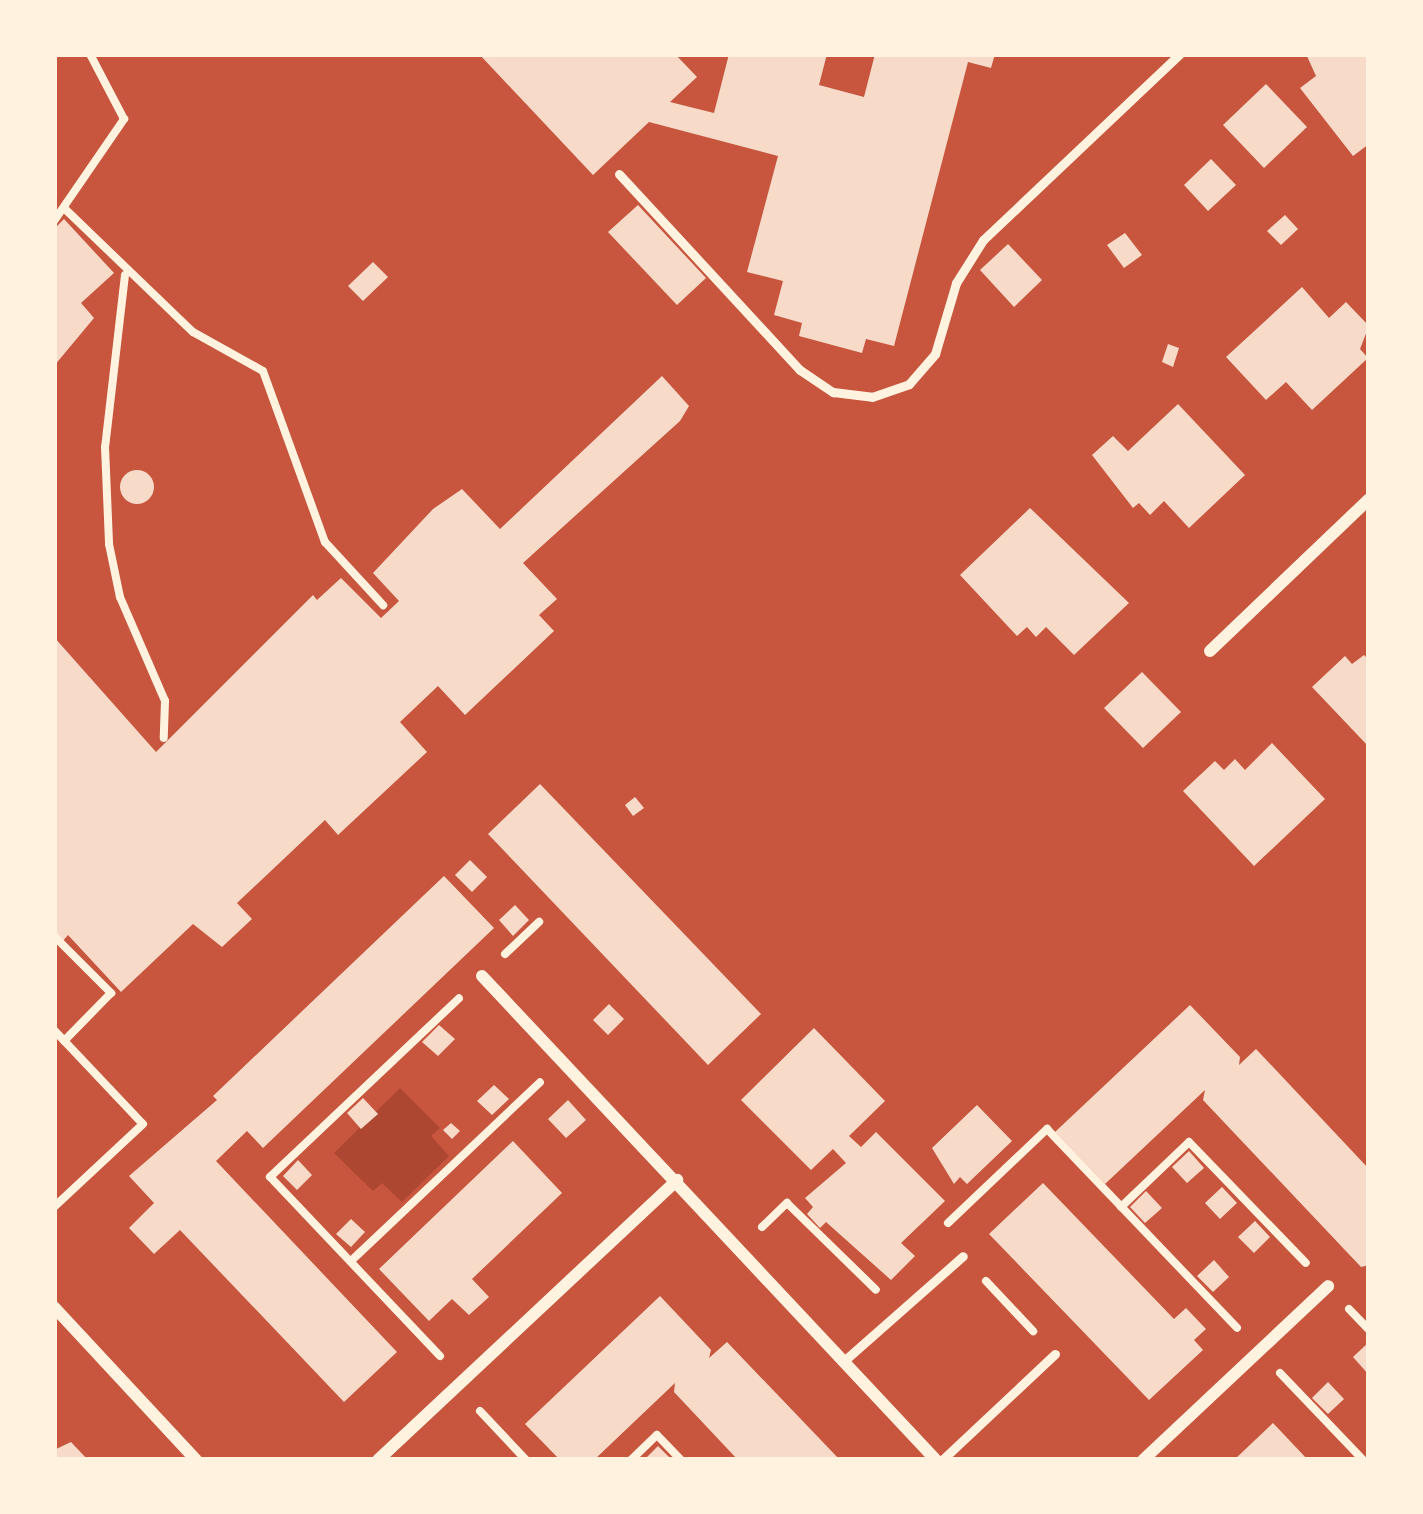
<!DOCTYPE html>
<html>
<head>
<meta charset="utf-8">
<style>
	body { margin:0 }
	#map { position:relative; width:1423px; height:1514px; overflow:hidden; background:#c8553d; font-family:Manrope,sans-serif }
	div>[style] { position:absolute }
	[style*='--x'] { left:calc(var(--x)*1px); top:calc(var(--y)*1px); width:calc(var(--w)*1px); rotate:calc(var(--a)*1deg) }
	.green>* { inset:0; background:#ae4732 }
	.building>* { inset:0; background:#f7dbc8 }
	.round { border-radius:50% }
	.path>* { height:8px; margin:-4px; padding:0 4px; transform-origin:4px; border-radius:4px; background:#fff3e0 }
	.service>* { height:9px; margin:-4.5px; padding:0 4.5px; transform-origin:4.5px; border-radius:4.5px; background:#fff3e0 }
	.minor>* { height:12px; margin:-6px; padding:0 6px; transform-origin:6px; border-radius:6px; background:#fff3e0 }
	span { translate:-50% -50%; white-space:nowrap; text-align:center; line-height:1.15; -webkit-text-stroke:9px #fff3e0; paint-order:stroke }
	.frame { position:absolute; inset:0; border:57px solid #fff3e0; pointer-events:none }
</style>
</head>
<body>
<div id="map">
	<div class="green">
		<i style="clip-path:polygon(400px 1088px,440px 1128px,431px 1136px,449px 1156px,402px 1202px,382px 1183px,373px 1191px,334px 1153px)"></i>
	</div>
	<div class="building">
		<i style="clip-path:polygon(479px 54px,675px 54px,697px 77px,670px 102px,714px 113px,729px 54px,827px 54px,819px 85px,864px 97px,875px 54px,995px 54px,991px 68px,968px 62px,894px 346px,866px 339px,862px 353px,799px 336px,802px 323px,774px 315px,783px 281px,747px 272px,778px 156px,649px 122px,593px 175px)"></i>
		<i style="clip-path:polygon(1306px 54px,1369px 54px,1369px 144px,1353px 156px,1300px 88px,1316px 76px)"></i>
		<i style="clip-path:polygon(1266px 84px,1307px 127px,1264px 168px,1223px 125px)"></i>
		<i style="clip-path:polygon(1211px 159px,1236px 185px,1208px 211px,1184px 185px)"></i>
		<i style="clip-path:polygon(638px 205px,706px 278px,677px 305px,608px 232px)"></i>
		<i style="clip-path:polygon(1285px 215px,1298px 229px,1281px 245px,1267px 231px)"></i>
		<i style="clip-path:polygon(64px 219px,114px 273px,81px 303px,94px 318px,54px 366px,54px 229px)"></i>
		<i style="clip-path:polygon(1125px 233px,1142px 255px,1124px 268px,1107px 245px)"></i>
		<i style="clip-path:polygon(1008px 244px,1042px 280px,1014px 307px,980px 270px)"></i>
		<i style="clip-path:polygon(373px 262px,388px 277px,363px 301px,348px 286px)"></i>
		<i style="clip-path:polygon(1302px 287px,1329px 318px,1346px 302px,1369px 326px,1360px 349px,1368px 358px,1312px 410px,1286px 382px,1266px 400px,1226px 357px)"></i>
		<i style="clip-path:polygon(1168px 344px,1179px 348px,1173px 367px,1162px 362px)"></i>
		<i style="clip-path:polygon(662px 376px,689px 406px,680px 421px,523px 563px,557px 599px,539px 615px,554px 631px,465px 715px,438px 686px,400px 722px,427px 752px,338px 835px,325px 820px,237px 903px,252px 919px,222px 947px,193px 924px,121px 992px,68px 935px,62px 942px,54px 933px,54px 637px,156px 752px,313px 595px,317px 600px,341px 578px,381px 618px,399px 601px,373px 573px,433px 509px,462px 489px,500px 529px)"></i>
		<i style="clip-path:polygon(1178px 404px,1245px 475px,1189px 528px,1164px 501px,1150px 515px,1139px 503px,1133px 508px,1092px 455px,1113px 436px,1128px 451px)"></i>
		<i class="round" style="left:120px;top:470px;width:34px;height:34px"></i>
		<i style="clip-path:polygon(1030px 508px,1129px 603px,1074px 655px,1046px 627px,1036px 637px,1027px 627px,1017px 636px,960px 575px)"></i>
		<i style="clip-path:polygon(1364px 655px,1369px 660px,1369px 747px,1312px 687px,1345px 656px,1352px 664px)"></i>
		<i style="clip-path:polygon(1142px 672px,1181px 712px,1143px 748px,1104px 708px)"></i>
		<i style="clip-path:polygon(1272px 743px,1325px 799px,1254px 866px,1183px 791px,1215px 761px,1224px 770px,1235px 759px,1245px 770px)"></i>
		<i style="clip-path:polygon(540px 784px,761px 1014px,708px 1065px,488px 834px)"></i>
		<i style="clip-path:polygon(635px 797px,644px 808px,633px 816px,625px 805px)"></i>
		<i style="clip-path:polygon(470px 860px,487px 877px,472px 892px,455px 875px)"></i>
		<i style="clip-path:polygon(444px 876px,494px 928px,263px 1148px,247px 1131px,216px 1161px,397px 1352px,344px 1402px,180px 1230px,154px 1254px,129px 1228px,154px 1203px,129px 1176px,217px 1100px,213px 1096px)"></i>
		<i style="clip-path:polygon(515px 905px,529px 920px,513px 936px,499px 920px)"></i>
		<i style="clip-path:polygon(609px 1004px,624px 1019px,608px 1035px,593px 1020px)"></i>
		<i style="clip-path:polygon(1190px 1005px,1240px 1057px,1239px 1065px,1256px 1049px,1369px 1169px,1369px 1265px,1361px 1267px,1203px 1100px,1205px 1090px,1105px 1184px,1055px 1132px)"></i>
		<i style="clip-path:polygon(439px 1025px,455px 1039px,438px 1056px,422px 1042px)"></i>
		<i style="clip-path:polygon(814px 1028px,885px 1101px,849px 1136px,861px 1147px,876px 1132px,945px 1201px,901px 1243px,915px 1256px,891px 1280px,826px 1222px,820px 1228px,807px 1214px,813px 1207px,805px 1198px,846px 1163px,833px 1149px,811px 1170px,741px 1100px)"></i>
		<i style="clip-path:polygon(494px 1085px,509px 1099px,492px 1115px,477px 1101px)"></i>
		<i style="clip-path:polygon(363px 1098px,378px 1114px,361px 1129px,347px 1113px)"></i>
		<i style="clip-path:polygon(568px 1100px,586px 1120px,566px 1138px,548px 1119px)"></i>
		<i style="clip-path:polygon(977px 1105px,1012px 1141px,967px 1184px,960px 1177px,954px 1184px,932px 1148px)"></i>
		<i style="clip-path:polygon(451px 1123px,460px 1131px,452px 1139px,443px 1130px)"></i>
		<i style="clip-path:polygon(513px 1141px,562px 1193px,472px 1279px,489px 1297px,469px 1315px,452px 1299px,429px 1321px,379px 1269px)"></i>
		<i style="clip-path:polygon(1189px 1151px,1204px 1168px,1187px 1183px,1172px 1167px)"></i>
		<i style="clip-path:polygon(298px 1160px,312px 1175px,297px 1190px,283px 1176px)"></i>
		<i style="clip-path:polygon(1043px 1183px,1174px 1319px,1186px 1308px,1206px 1329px,1194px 1340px,1203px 1350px,1149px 1400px,989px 1234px)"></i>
		<i style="clip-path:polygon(1222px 1187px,1237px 1203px,1220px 1219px,1205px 1203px)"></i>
		<i style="clip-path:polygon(1146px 1191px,1162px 1208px,1145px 1223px,1130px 1207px)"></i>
		<i style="clip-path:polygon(351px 1219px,365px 1232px,351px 1247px,336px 1234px)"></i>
		<i style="clip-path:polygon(1255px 1221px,1270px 1237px,1254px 1253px,1238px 1237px)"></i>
		<i style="clip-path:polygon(1214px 1260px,1229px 1277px,1213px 1292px,1197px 1276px)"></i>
		<i style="clip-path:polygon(660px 1296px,711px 1350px,709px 1358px,727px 1342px,840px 1460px,738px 1460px,674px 1392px,675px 1383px,594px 1460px,560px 1460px,525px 1424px)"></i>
		<i style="clip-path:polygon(1369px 1342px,1369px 1375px,1353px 1357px)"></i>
		<i style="clip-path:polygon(1328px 1382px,1344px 1399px,1328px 1414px,1312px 1398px)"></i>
		<i style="clip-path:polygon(1273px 1423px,1308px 1460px,1234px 1460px)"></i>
		<i style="clip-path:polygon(71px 1442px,88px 1460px,54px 1460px,54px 1450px)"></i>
		<i style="clip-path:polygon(658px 1446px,672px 1460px,644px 1460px)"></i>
	</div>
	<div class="path">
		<i style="--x:64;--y:208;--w:179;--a:43.9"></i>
		<i style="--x:193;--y:332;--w:80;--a:29.1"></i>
		<i style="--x:263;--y:371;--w:182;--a:70.1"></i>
		<i style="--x:325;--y:542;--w:86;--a:47.4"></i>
		<i style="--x:54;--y:221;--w:124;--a:-55.5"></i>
		<i style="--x:124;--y:119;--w:73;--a:-117.6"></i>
		<i style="--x:125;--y:275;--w:173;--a:96.6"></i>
		<i style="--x:105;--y:447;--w:97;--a:87.6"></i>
		<i style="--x:109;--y:544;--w:54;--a:78.3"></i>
		<i style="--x:120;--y:597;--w:113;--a:66.6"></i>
		<i style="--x:165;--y:701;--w:37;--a:92"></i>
		<i style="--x:54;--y:936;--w:81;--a:45"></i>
		<i style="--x:111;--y:993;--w:67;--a:134.4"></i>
		<i style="--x:505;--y:954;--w:47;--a:-43.3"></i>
		<i style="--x:54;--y:1030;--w:129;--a:46.6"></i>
		<i style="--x:143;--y:1124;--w:122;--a:137"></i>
		<i style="--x:1121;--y:1207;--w:94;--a:-43.7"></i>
		<i style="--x:1189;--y:1142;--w:168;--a:46"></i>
		<i style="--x:948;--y:1223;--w:137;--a:-43.5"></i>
		<i style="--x:1047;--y:1129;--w:275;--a:46.3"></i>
		<i style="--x:762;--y:1227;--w:35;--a:-44"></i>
		<i style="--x:787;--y:1203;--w:124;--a:44.3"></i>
		<i style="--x:351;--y:1261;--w:260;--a:-43.4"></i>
		<i style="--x:986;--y:1281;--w:69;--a:46.8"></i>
		<i style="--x:1349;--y:1309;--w:29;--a:46"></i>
		<i style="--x:440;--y:1356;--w:247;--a:-133.5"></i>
		<i style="--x:270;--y:1177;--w:260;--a:-43.4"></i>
		<i style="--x:1280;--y:1373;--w:120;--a:46.3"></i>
		<i style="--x:480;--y:1411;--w:67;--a:46.8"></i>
		<i style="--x:631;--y:1460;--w:36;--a:-44"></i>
		<i style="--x:657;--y:1435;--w:35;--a:46"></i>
	</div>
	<div class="service">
		<i style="--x:619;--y:174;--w:267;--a:47.3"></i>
		<i style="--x:800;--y:370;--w:40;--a:34"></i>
		<i style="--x:833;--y:392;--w:39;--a:7"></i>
		<i style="--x:872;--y:397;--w:39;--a:-19"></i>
		<i style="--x:909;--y:384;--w:40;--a:-49"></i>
		<i style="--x:935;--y:354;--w:74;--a:-73.5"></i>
		<i style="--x:956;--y:283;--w:51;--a:-57.9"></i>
		<i style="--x:983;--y:240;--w:271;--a:-43.4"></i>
		<i style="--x:845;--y:1360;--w:157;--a:-41.4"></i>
		<i style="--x:942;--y:1460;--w:155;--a:-43.2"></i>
	</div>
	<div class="minor">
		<i style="--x:1210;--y:651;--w:220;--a:-43.7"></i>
		<i style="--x:482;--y:976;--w:664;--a:46.83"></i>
		<i style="--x:54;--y:1307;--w:209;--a:47.1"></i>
		<i style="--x:378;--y:1460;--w:410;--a:-43.1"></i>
		<i style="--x:1143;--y:1460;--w:254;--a:-43.2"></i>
	</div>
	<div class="frame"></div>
</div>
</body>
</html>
